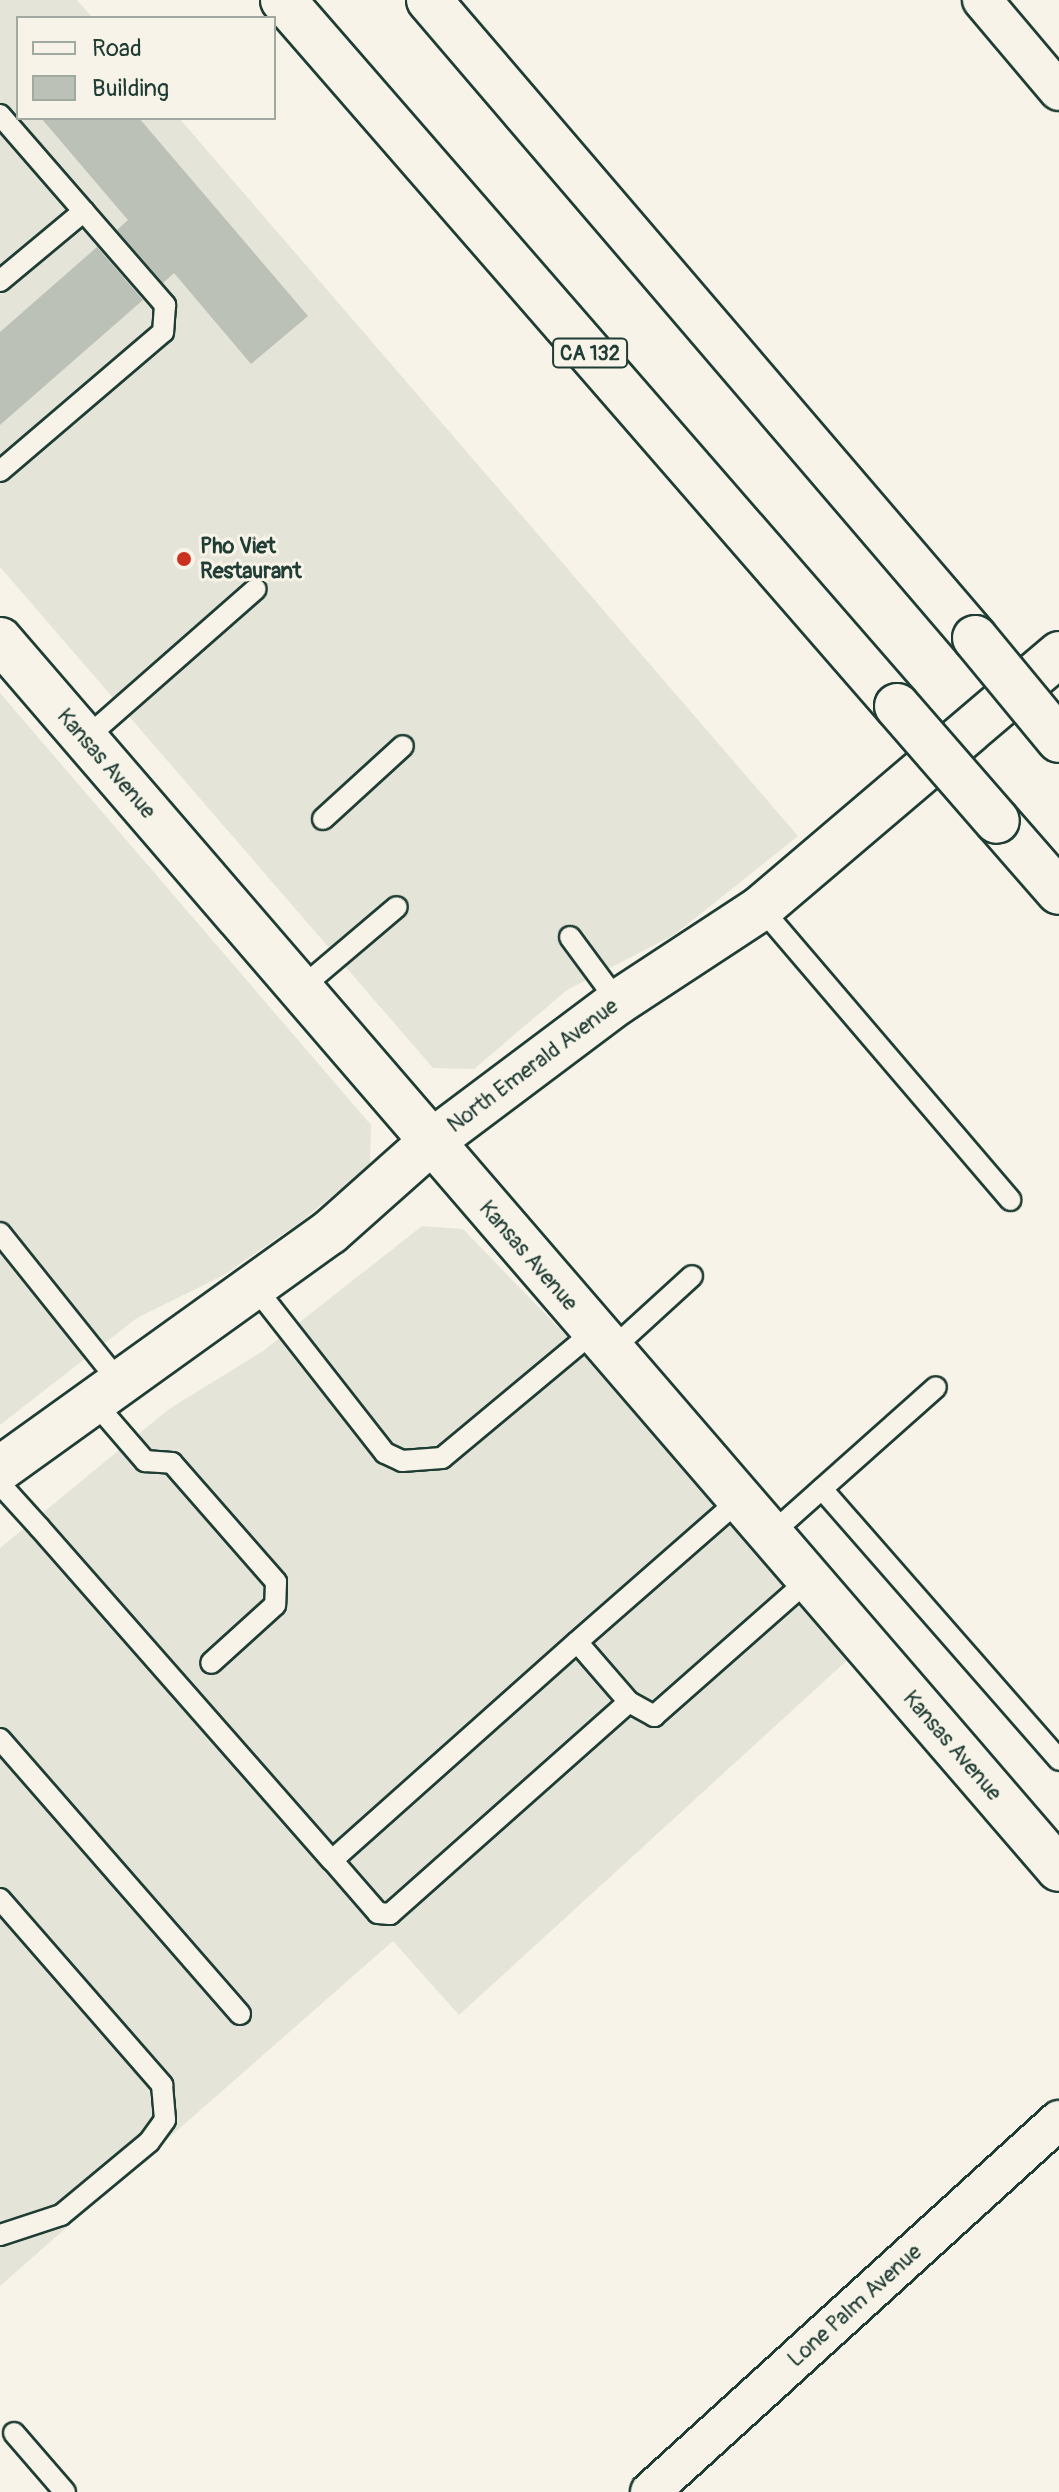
<!DOCTYPE html>
<html>
<head>
<meta charset="utf-8">
<style>
	body { margin:0 }
	#map { position:relative; width:1059px; height:2492px; overflow:hidden; background:#f7f3e8; font-family:Pangolin,sans-serif }
	div>[style] { position:absolute }
	[style*='--x'] { left:calc(var(--x)*1px); top:calc(var(--y)*1px); width:calc(var(--w)*1px); rotate:calc(var(--a)*1deg) }
	.built>* { inset:0; background:#e5e4d9 }
	.building>* { inset:0; background:#bbc1b6 }
	.roads { filter:drop-shadow(2px 0 #1f3d34) drop-shadow(-2px 0 #1f3d34) drop-shadow(0 2px #1f3d34) drop-shadow(0 -2px #1f3d34) }
	.service>* { height:20px; margin:-10px; padding:0 10px; transform-origin:10px; border-radius:10px; background:#f7f3e8 }
	.minor>* { height:38px; margin:-19px; padding:0 19px; transform-origin:19px; border-radius:19px; background:#f7f3e8 }
	.tertiary>* { height:44px; margin:-22px; padding:0 22px; transform-origin:22px; border-radius:22px; background:#f7f3e8 }
	.secondary>* { height:44px; margin:-22px; padding:0 22px; transform-origin:22px; border-radius:22px; background:#f7f3e8 }
	.motorway>* { height:44px; margin:-22px; padding:0 22px; transform-origin:22px; border-radius:22px; background:#f7f3e8 }
	.bridges { filter:drop-shadow(2px 0 #1f3d34) drop-shadow(-2px 0 #1f3d34) drop-shadow(0 2px #1f3d34) drop-shadow(0 -2px #1f3d34) }
	.motorway-bridge>* { height:44px; margin:-22px; padding:0 22px; transform-origin:22px; border-radius:22px; background:#f7f3e8 }
	.dots>* { width:22px; height:22px; translate:-50% -50%; box-sizing:border-box; border:4px solid #f7f3e8; border-radius:50% }
	span { translate:-50% -50%; white-space:nowrap; text-align:center; line-height:1.15; -webkit-text-stroke:6px #f7f3e8; paint-order:stroke }
	.shield-label span { padding:2px 6px; background:#f7f3e8; border:2px solid; border-radius:6px; -webkit-text-stroke-width:0 }
	.shield-label { font-size:20px; color:#1f3d34; font-weight:700 }
	.poi-label { font-size:22px; color:#1f3d34; font-weight:700 }
	.left { translate:0 -50%; text-align:left }
	.street-label { font-size:22px; color:#1f3d34 }
	.legend { position:absolute; left:16px; top:16px; width:260px; height:104px; box-sizing:border-box; background:#f7f3e8; border:2px solid #a1aaa0; margin:0; padding:10px 14px; list-style:none; font-size:24px; color:#1f3d34 }
	.legend li { display:flex; align-items:center; gap:16px; height:40px }
	.legend b { width:40px; border:2px solid #a1aaa0 }
</style>
</head>
<body>
<div id="map">
	<div class="built">
		<i style="clip-path:polygon(0 0,77px 0,93px 18px,18px 18px,18px 118px,179px 118px,798px 836px,674px 935px,567px 990px,474px 1069px,433px 1068px,0 567px)"></i>
		<i style="clip-path:polygon(0 693px,371px 1125px,370px 1165px,303px 1220px,224px 1275px,137px 1318px,0 1425px)"></i>
		<i style="clip-path:polygon(422px 1226px,463px 1229px,865px 1644px,459px 2015px,393px 1941px,0 2286px,0 1548px,169px 1409px,263px 1351px)"></i>
	</div>
	<div class="building">
		<i style="clip-path:polygon(41px 118px,139px 118px,308px 316px,251px 364px,174px 273px,163px 283px,117px 230px,128px 220px)"></i>
		<i style="clip-path:polygon(97px 247px,143px 300px,0 425px,0 332px)"></i>
	</div>
	<div class="roads">
		<div class="service">
			<i style="--x:0;--y:115;--w:252;--a:49"></i>
			<i style="--x:165;--y:305;--w:27;--a:94"></i>
			<i style="--x:163;--y:332;--w:214;--a:139.5"></i>
			<i style="--x:0;--y:281;--w:109;--a:-39.8"></i>
			<i style="--x:85;--y:739;--w:227;--a:-41.3"></i>
			<i style="--x:323;--y:819;--w:108;--a:-42.4"></i>
			<i style="--x:761;--y:908;--w:384;--a:49.5"></i>
			<i style="--x:570;--y:937;--w:81;--a:53.6"></i>
			<i style="--x:299;--y:990;--w:128;--a:-40.3"></i>
			<i style="--x:0;--y:1233;--w:192;--a:51.3"></i>
			<i style="--x:254;--y:1286;--w:212;--a:51.9"></i>
			<i style="--x:385;--y:1453;--w:19;--a:25"></i>
			<i style="--x:402;--y:1461;--w:40;--a:-4.3"></i>
			<i style="--x:442;--y:1458;--w:197;--a:-39.8"></i>
			<i style="--x:610;--y:1351;--w:111;--a:-42.4"></i>
			<i style="--x:95;--y:1403;--w:77;--a:49.2"></i>
			<i style="--x:145;--y:1461;--w:27;--a:4"></i>
			<i style="--x:172;--y:1463;--w:158;--a:48.8"></i>
			<i style="--x:276;--y:1582;--w:23;--a:92"></i>
			<i style="--x:275;--y:1605;--w:86;--a:137.8"></i>
			<i style="--x:0;--y:1484;--w:58;--a:47.8"></i>
			<i style="--x:39;--y:1527;--w:444;--a:48.7"></i>
			<i style="--x:332;--y:1860;--w:70;--a:49"></i>
			<i style="--x:378;--y:1913;--w:12;--a:5"></i>
			<i style="--x:390;--y:1914;--w:319;--a:-41.6"></i>
			<i style="--x:629;--y:1702;--w:79;--a:-130.9"></i>
			<i style="--x:577;--y:1642;--w:328;--a:138.3"></i>
			<i style="--x:822;--y:1489;--w:360;--a:48.8"></i>
			<i style="--x:770;--y:1535;--w:222;--a:-41.7"></i>
			<i style="--x:577;--y:1642;--w:215;--a:-41.2"></i>
			<i style="--x:629;--y:1702;--w:29;--a:29"></i>
			<i style="--x:654;--y:1716;--w:205;--a:-41.4"></i>
			<i style="--x:0;--y:1739;--w:365;--a:48.9"></i>
			<i style="--x:0;--y:1899;--w:247;--a:48.9"></i>
			<i style="--x:162;--y:2085;--w:35;--a:85"></i>
			<i style="--x:165;--y:2120;--w:27;--a:126"></i>
			<i style="--x:149;--y:2142;--w:114;--a:140.3"></i>
			<i style="--x:61;--y:2215;--w:64;--a:161.8"></i>
			<i style="--x:14;--y:2433;--w:78;--a:49.2"></i>
		</div>
		<div class="minor">
			<i style="--x:982;--y:0;--w:119;--a:49.8"></i>
			<i style="--x:650;--y:2492;--w:553;--a:-42.29"></i>
		</div>
		<div class="tertiary">
			<i style="--x:0;--y:1469;--w:406;--a:-35.7"></i>
			<i style="--x:330;--y:1232;--w:134;--a:-41.7"></i>
			<i style="--x:430;--y:1143;--w:235;--a:-36.9"></i>
			<i style="--x:618;--y:1002;--w:171;--a:-33.3"></i>
			<i style="--x:761;--y:908;--w:392;--a:-40.4"></i>
		</div>
		<div class="secondary">
			<i style="--x:0;--y:640;--w:1622;--a:49.25"></i>
		</div>
		<div class="motorway">
			<i style="--x:283;--y:0;--w:936;--a:48.99"></i>
			<i style="--x:429;--y:0;--w:840;--a:49.44"></i>
			<i style="--x:997;--y:821;--w:94;--a:48.9"></i>
		</div>
	</div>
	<div class="bridges">
		<div class="motorway-bridge">
			<i style="--x:975;--y:638;--w:132;--a:50.5"></i>
			<i style="--x:897;--y:706;--w:152;--a:49"></i>
		</div>
	</div>
	<div class="dots">
		<i style="left:184px;top:559px;background:#c8321e"></i>
	</div>
	<div class="shield-label">
		<span style="left:590px;top:353px">CA 132</span>
	</div>
	<div class="poi-label">
		<span class="left" style="left:200px;top:559px">Pho Viet<br>Restaurant</span>
	</div>
	<div class="street-label">
		<span style="left:106px;top:764px;rotate:49deg">Kansas Avenue</span>
		<span style="left:533px;top:1066px;rotate:-37deg">North Emerald Avenue</span>
		<span style="left:528px;top:1256px;rotate:49deg">Kansas Avenue</span>
		<span style="left:952px;top:1746px;rotate:49deg">Kansas Avenue</span>
		<span style="left:855px;top:2306px;rotate:-42deg">Lone Palm Avenue</span>
	</div>
	<ul class="legend">
	<li><b style="height:10px;background:#f7f3e8"></b>Road</li>
	<li><b style="height:22px;background:#bbc1b6"></b>Building</li>
	</ul>
</div>
</body>
</html>
